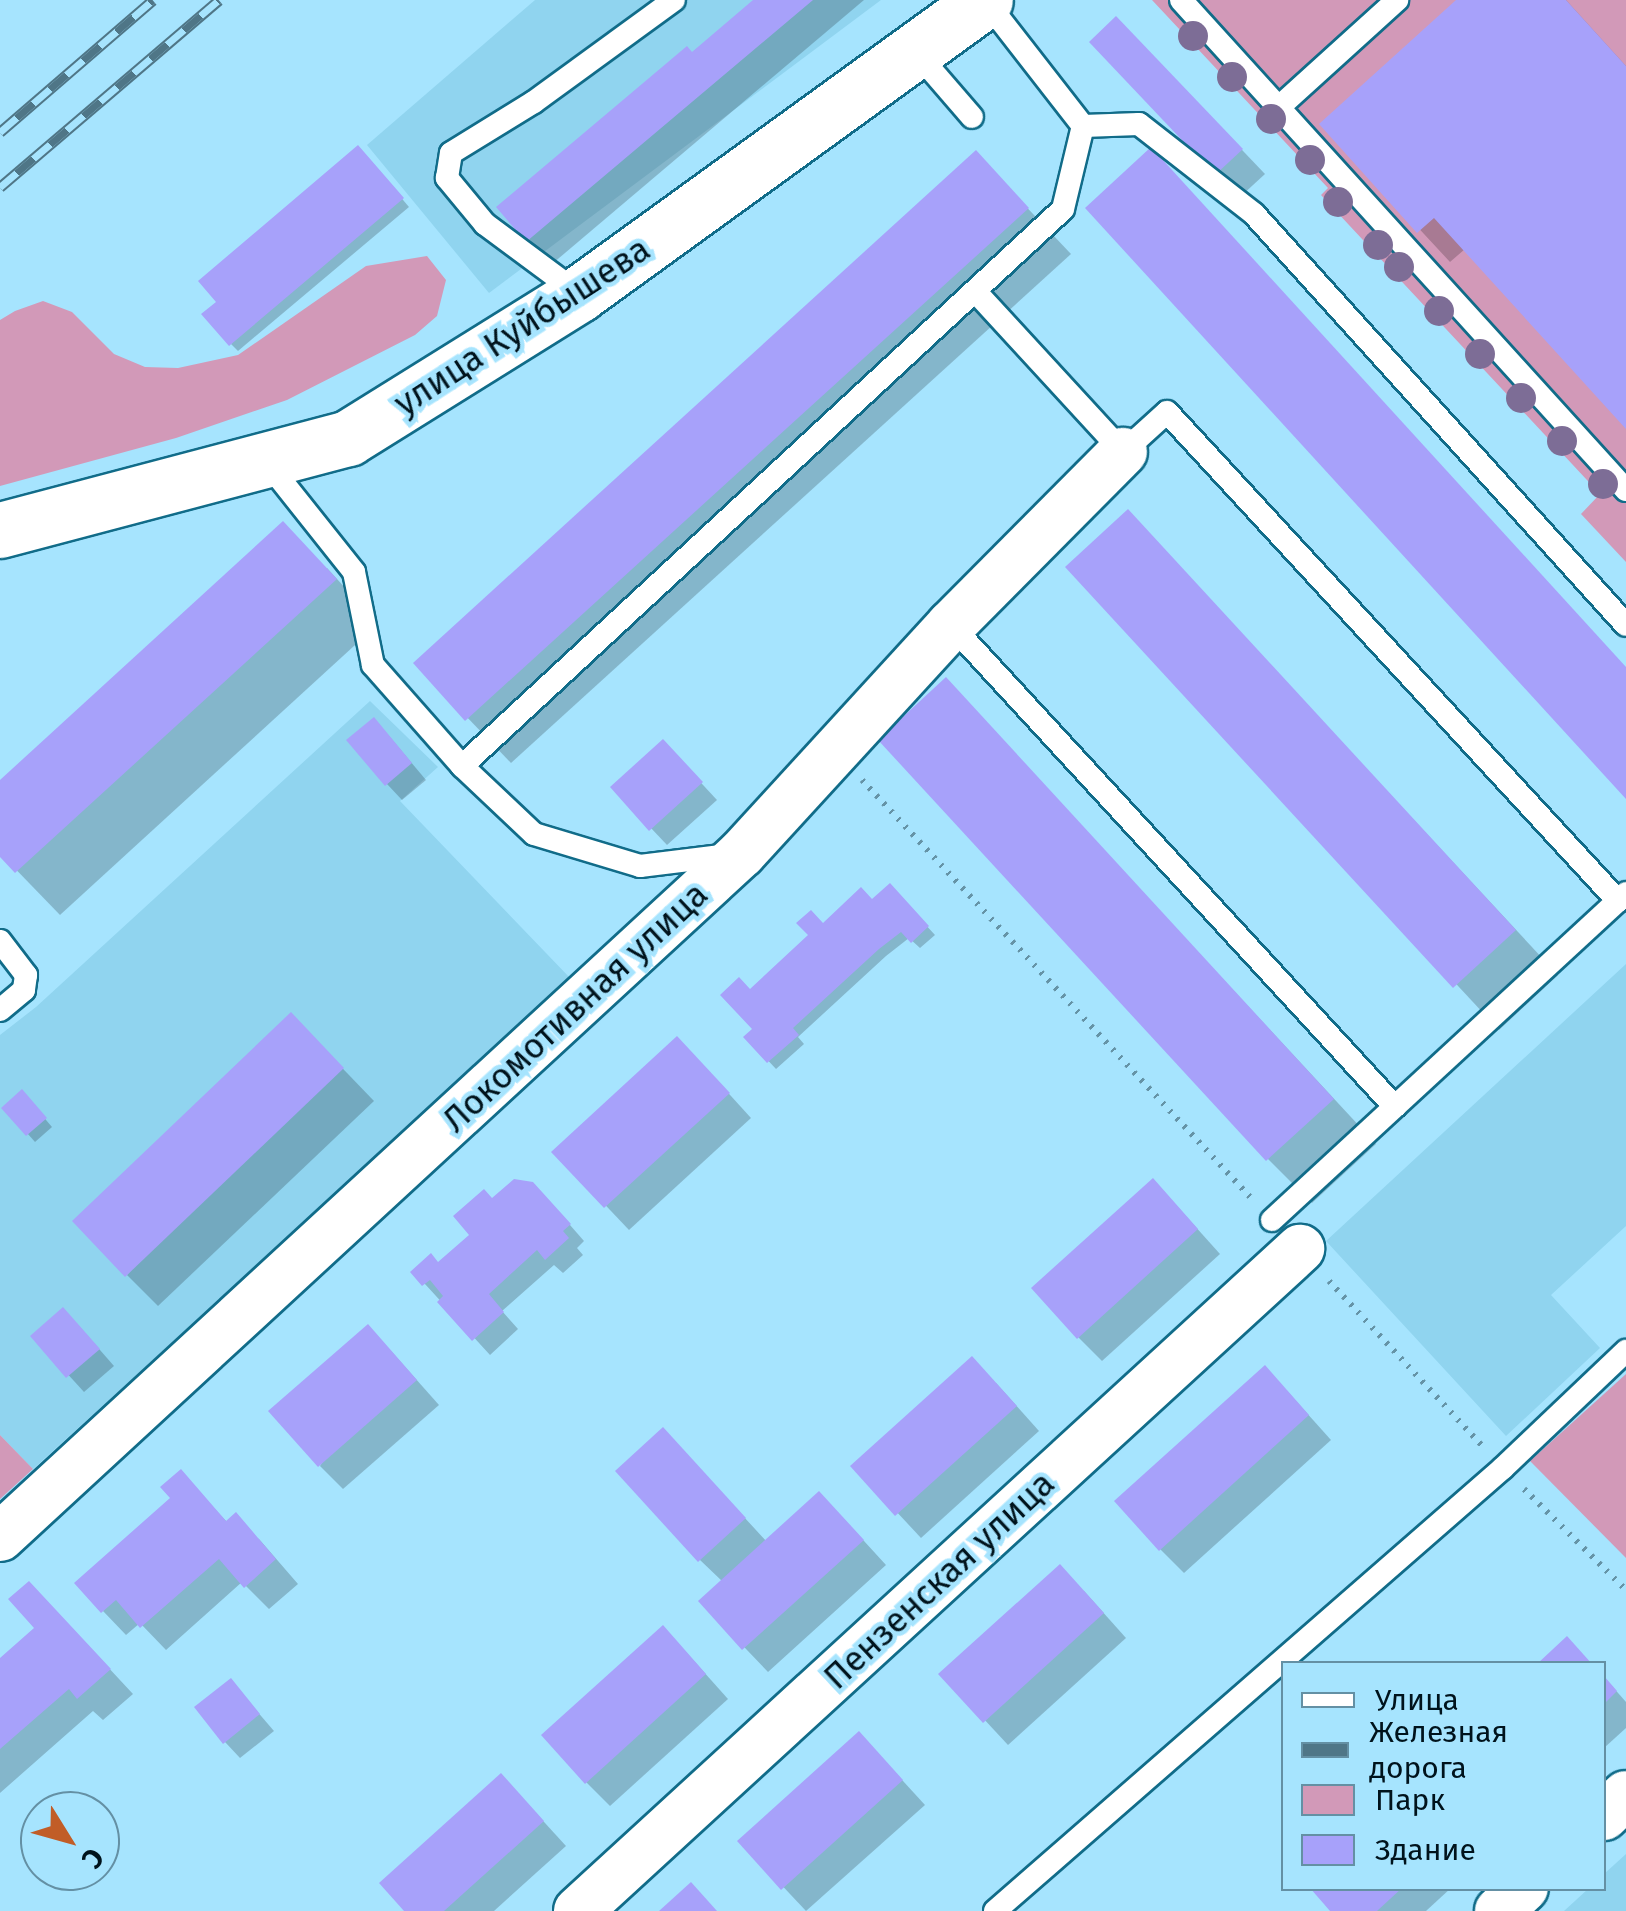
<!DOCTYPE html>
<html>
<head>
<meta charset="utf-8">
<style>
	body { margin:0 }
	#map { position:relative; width:1626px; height:1911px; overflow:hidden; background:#a6e4fe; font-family:"Fira Sans",sans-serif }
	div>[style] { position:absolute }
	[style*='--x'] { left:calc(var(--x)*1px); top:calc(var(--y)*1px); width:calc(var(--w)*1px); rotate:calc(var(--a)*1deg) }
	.built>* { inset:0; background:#90d4ef }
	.green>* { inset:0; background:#d299b8 }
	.shadow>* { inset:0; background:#0003 }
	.building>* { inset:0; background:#a7a1fa }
	.path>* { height:6px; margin-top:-3px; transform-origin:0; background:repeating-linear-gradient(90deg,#6593a6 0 2.5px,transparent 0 10.5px) }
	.roads { filter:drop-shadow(2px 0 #116c89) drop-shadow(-2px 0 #116c89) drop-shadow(0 2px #116c89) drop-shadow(0 -2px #116c89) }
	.lane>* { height:22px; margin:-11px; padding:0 11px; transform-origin:11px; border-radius:11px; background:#fff }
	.street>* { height:48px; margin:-24px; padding:0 24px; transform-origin:24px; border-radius:24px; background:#fff }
	.secondary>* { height:55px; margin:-27.5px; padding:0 27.5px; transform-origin:27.5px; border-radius:27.5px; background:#fff }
	.rail>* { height:11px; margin-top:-5.5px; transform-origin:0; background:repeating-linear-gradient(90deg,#a6e4fe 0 22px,#4f7687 0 44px); box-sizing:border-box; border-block:2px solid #4f7687 }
	.trees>* { width:30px; height:30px; margin:-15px; border-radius:50%; background:#7d6d96 }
	span { translate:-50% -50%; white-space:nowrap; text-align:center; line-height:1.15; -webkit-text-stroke:9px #a6e4fe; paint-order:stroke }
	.street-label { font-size:35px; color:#00131c }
	.legend { position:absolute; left:1281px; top:1661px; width:325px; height:230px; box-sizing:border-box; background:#a6e4fe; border:2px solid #6490a4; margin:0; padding:12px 18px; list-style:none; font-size:30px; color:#00131c }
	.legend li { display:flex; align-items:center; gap:20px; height:50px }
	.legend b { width:50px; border:2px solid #6490a4 }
	.north { position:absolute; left:20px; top:1791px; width:100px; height:100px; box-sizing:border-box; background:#a6e4fe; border:2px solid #6490a4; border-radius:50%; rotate:127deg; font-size:28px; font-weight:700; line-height:40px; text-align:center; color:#00131c }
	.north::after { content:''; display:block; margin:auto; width:35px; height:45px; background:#c15d27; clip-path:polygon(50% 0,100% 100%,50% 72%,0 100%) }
</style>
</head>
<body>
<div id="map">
	<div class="built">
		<i style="clip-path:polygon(535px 0,881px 0,489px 293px,367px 145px)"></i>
		<i style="clip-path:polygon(370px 701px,438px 767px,400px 801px,571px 979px,33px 1469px,0 1435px,0 1035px,36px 1007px)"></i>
		<i style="clip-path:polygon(1626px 964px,1626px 1226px,1551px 1295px,1600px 1348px,1506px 1436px,1326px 1241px)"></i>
		<i style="clip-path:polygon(1626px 1854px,1626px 1911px,1564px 1911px,1588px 1889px,1604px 1888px,1604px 1874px)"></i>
	</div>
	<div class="green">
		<i style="clip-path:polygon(1152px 0,1626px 0,1626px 562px,1581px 514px,1600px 494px,1321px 195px,1328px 188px)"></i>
		<i style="clip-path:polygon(427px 256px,446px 280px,437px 316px,415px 335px,287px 400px,176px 438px,0 486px,0 320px,15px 311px,43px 301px,72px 312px,114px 354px,145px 367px,178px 368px,238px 355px,366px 266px)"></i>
		<i style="clip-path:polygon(1626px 1374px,1626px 1558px,1530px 1461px)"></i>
		<i style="clip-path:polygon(0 1435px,33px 1469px,0 1499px)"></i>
	</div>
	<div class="shadow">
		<i style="clip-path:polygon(757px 0,864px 0,552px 264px,500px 208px)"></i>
		<i style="clip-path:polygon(1459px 0,1566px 0,1626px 66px,1626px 425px,1465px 249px,1450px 262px,1322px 124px)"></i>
		<i style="clip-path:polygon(1140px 43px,1265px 174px,1240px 197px,1217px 173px)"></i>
		<i style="clip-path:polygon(976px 154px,1071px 254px,511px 763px,416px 664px)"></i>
		<i style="clip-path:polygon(365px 155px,409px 207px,238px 351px,231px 344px)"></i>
		<i style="clip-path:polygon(1128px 513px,1558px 975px,1499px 1030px,1069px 568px)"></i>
		<i style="clip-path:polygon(327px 568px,378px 624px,60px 915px,0 853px,0 783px)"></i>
		<i style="clip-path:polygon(946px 681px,1376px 1144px,1312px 1203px,1268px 1159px)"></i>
		<i style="clip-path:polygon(389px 736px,426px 780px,402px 800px,387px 784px)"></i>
		<i style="clip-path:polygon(678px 758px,717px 800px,667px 845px,613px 788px)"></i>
		<i style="clip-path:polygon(890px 886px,935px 935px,920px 948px,909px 938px,886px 956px,798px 1037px,804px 1044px,776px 1069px,746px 1037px,756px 1030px,751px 992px,823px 926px,872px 902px)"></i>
		<i style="clip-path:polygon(322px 1047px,374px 1101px,158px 1306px,127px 1275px)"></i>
		<i style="clip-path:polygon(701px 1063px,751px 1118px,629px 1230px,555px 1152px)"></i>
		<i style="clip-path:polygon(29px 1100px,52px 1127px,35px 1142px,5px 1108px)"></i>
		<i style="clip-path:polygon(493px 1201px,549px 1201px,584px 1241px,577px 1248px,583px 1255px,563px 1273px,554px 1265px,502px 1311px,518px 1329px,490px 1355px,414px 1272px,439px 1265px,473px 1235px)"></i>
		<i style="clip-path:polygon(1176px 1205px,1220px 1254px,1102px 1361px,1078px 1337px)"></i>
		<i style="clip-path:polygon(79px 1326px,114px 1366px,84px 1392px,33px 1336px)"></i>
		<i style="clip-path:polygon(391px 1351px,439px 1405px,343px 1489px,320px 1466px)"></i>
		<i style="clip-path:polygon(996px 1383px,1039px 1431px,921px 1538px,854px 1466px)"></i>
		<i style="clip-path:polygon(1288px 1392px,1331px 1440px,1184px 1573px,1160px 1549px)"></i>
		<i style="clip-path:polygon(686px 1454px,767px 1542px,843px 1518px,886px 1565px,768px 1672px,701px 1602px,723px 1582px,700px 1560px)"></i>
		<i style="clip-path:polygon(181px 1473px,228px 1523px,259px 1539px,298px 1584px,269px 1609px,242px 1582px,166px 1650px,140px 1623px,126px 1635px,103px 1611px,173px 1499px)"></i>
		<i style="clip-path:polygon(1084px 1591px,1126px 1638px,1008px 1745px,942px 1674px)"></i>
		<i style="clip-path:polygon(53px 1608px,133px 1694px,103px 1720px,93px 1711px,0 1793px,0 1661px,38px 1628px)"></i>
		<i style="clip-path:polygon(686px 1652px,728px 1699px,610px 1806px,586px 1782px)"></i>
		<i style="clip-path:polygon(1604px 1677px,1626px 1702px,1626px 1728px,1604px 1748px)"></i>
		<i style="clip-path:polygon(231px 1681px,274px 1731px,240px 1758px,225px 1742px)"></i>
		<i style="clip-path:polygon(882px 1758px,925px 1805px,806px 1911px,740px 1841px)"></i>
		<i style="clip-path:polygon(524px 1800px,566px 1846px,494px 1911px,408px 1911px)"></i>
		<i style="clip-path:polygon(1313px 1888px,1451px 1888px,1426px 1911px,1334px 1911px)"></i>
	</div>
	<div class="building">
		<i style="clip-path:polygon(753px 0,813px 0,526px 242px,496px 207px,687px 46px,692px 52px)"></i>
		<i style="clip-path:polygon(1456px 0,1566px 0,1626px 66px,1626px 429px,1434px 218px,1417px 233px,1319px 124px)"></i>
		<i style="clip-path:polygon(1116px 16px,1243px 149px,1215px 175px,1089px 42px)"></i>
		<i style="clip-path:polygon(358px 145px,404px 198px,229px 346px,201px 314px,216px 302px,198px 281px)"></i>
		<i style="clip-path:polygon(1151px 147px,1626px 667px,1626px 799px,1085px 208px)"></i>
		<i style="clip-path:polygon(976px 150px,1029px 208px,465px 721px,413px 663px)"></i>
		<i style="clip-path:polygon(1128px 509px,1516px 930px,1453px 988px,1065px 567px)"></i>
		<i style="clip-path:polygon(283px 521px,337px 579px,15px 873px,0 857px,0 780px)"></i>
		<i style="clip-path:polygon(946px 677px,1334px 1099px,1266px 1161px,878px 740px)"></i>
		<i style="clip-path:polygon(374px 717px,412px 763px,385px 786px,346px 740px)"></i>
		<i style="clip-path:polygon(663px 739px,703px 782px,649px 831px,610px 787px)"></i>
		<i style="clip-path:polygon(890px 883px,929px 926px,911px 943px,901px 932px,879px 949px,793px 1028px,799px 1035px,767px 1063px,743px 1037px,752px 1029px,720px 995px,739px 977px,750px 989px,808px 935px,796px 923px,811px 910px,823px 923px,861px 887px,872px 899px)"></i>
		<i style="clip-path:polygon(291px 1012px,344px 1068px,125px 1277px,72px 1221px)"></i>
		<i style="clip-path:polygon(677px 1036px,730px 1093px,604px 1208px,551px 1152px)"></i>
		<i style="clip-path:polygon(22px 1089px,47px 1118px,26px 1136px,1px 1108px)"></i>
		<i style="clip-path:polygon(1153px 1178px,1198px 1229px,1077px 1339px,1031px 1288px)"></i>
		<i style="clip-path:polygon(514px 1179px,533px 1182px,571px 1224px,563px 1231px,569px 1238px,545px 1260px,537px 1250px,489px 1294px,504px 1312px,472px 1341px,437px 1302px,443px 1296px,430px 1280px,422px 1286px,410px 1272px,431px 1253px,438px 1262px,469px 1235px,453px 1216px,484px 1189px,492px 1198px)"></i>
		<i style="clip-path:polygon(63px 1307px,100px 1349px,66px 1378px,30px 1336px)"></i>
		<i style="clip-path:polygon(368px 1324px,417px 1380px,318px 1467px,268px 1411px)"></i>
		<i style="clip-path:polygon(972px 1356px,1017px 1406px,895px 1516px,850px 1466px)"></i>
		<i style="clip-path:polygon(1265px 1365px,1309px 1415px,1159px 1551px,1114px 1501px)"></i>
		<i style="clip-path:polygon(663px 1427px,746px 1518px,698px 1562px,615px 1471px)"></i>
		<i style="clip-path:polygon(181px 1469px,226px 1521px,236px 1512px,276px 1559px,244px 1588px,219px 1559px,140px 1628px,116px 1600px,101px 1613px,74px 1583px,170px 1498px,160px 1487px)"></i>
		<i style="clip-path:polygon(819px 1491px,864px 1540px,742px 1650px,698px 1601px)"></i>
		<i style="clip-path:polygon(1060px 1564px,1104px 1613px,983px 1723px,938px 1674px)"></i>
		<i style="clip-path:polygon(29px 1581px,111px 1669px,77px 1699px,69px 1689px,0 1749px,0 1658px,34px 1628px,8px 1599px)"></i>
		<i style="clip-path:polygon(663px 1625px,706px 1674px,585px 1784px,541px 1735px)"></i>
		<i style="clip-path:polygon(1567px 1636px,1592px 1664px,1537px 1664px)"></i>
		<i style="clip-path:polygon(1604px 1676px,1617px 1691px,1604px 1704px)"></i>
		<i style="clip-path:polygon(231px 1678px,260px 1714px,223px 1744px,194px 1707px)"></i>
		<i style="clip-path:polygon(859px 1731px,903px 1780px,781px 1890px,737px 1841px)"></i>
		<i style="clip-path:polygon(501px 1773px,544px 1821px,444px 1911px,404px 1911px,379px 1883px)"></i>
		<i style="clip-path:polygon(691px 1882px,717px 1911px,659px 1911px)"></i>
		<i style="clip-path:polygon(1310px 1888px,1402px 1888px,1377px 1911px,1330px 1911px)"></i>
	</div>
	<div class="path">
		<i style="--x:862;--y:780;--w:572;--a:47.05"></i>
		<i style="--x:1329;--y:1281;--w:228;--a:47.1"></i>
		<i style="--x:1524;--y:1489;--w:144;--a:44.7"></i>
	</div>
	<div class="roads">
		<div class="lane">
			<i style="--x:1181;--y:0;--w:662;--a:47.76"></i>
			<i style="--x:915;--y:51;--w:87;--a:49.2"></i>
			<i style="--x:1278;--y:108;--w:161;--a:-42.2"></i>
			<i style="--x:1083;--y:126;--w:56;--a:-2"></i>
			<i style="--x:1139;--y:124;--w:146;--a:38"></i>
			<i style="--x:1254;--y:214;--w:554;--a:47.85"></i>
			<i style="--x:975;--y:291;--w:219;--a:47.4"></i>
			<i style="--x:1123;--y:452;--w:59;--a:-42.3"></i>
			<i style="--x:1167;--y:412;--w:665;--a:47.31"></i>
			<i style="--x:578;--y:293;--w:116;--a:-143.4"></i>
			<i style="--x:485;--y:224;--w:60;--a:-129.6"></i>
			<i style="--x:447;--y:178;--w:25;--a:-81"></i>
			<i style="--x:451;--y:153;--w:97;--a:-31.6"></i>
			<i style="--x:534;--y:102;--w:173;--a:-36.1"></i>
			<i style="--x:265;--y:460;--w:143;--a:51.5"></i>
			<i style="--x:354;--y:572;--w:95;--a:78.5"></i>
			<i style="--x:373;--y:665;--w:135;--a:48.6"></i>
			<i style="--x:462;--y:766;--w:99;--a:43.4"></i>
			<i style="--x:534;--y:834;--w:111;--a:16.8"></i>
			<i style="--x:640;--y:866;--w:90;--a:-7"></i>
			<i style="--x:951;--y:625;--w:655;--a:47.35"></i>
			<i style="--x:462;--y:766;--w:819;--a:-42.82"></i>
			<i style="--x:1063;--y:209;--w:85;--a:-76.5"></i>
			<i style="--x:1083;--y:126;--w:160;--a:-127.9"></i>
			<i style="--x:0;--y:941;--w:43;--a:52.6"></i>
			<i style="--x:26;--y:975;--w:15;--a:98"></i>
			<i style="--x:24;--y:990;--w:31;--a:140"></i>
			<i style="--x:1272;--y:1220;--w:482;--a:-42.7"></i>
			<i style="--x:995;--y:1911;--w:674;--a:-41.09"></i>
			<i style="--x:1503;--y:1468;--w:170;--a:-43.6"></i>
		</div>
		<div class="street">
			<i style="--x:0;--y:1537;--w:1009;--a:-42.67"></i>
			<i style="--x:742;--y:853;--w:309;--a:-47.5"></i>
			<i style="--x:951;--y:625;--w:244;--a:-45.2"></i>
			<i style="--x:1604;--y:1816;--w:30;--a:-44"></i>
			<i style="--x:578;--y:1911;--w:980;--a:-42.52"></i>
			<i style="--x:1499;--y:1911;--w:34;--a:-43"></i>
		</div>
		<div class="secondary">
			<i style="--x:0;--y:530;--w:360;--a:-14.8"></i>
			<i style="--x:348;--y:438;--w:272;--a:-31.9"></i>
			<i style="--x:579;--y:294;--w:501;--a:-35.91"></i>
		</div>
	</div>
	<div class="rail">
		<i style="--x:0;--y:132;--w:202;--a:-40.8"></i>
		<i style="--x:0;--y:187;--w:288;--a:-40.5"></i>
	</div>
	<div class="trees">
		<i style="left:1193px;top:36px"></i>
		<i style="left:1232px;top:77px"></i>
		<i style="left:1271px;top:119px"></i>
		<i style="left:1310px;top:160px"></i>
		<i style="left:1338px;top:202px"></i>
		<i style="left:1378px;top:245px"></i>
		<i style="left:1399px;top:267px"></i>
		<i style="left:1439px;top:311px"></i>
		<i style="left:1480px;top:354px"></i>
		<i style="left:1521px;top:398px"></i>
		<i style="left:1562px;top:441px"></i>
		<i style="left:1603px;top:484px"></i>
	</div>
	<div class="street-label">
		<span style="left:522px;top:326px;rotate:-33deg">улица Куйбышева</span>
		<span style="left:575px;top:1007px;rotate:-43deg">Локомотивная улица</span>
		<span style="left:939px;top:1580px;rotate:-43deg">Пензенская улица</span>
	</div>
	<ul class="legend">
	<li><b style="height:12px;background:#fff"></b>Улица</li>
	<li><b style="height:12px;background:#4f7687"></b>Железная дорога</li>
	<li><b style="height:28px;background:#d299b8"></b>Парк</li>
	<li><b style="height:28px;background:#a7a1fa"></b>Здание</li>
	</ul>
	<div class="north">С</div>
</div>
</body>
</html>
